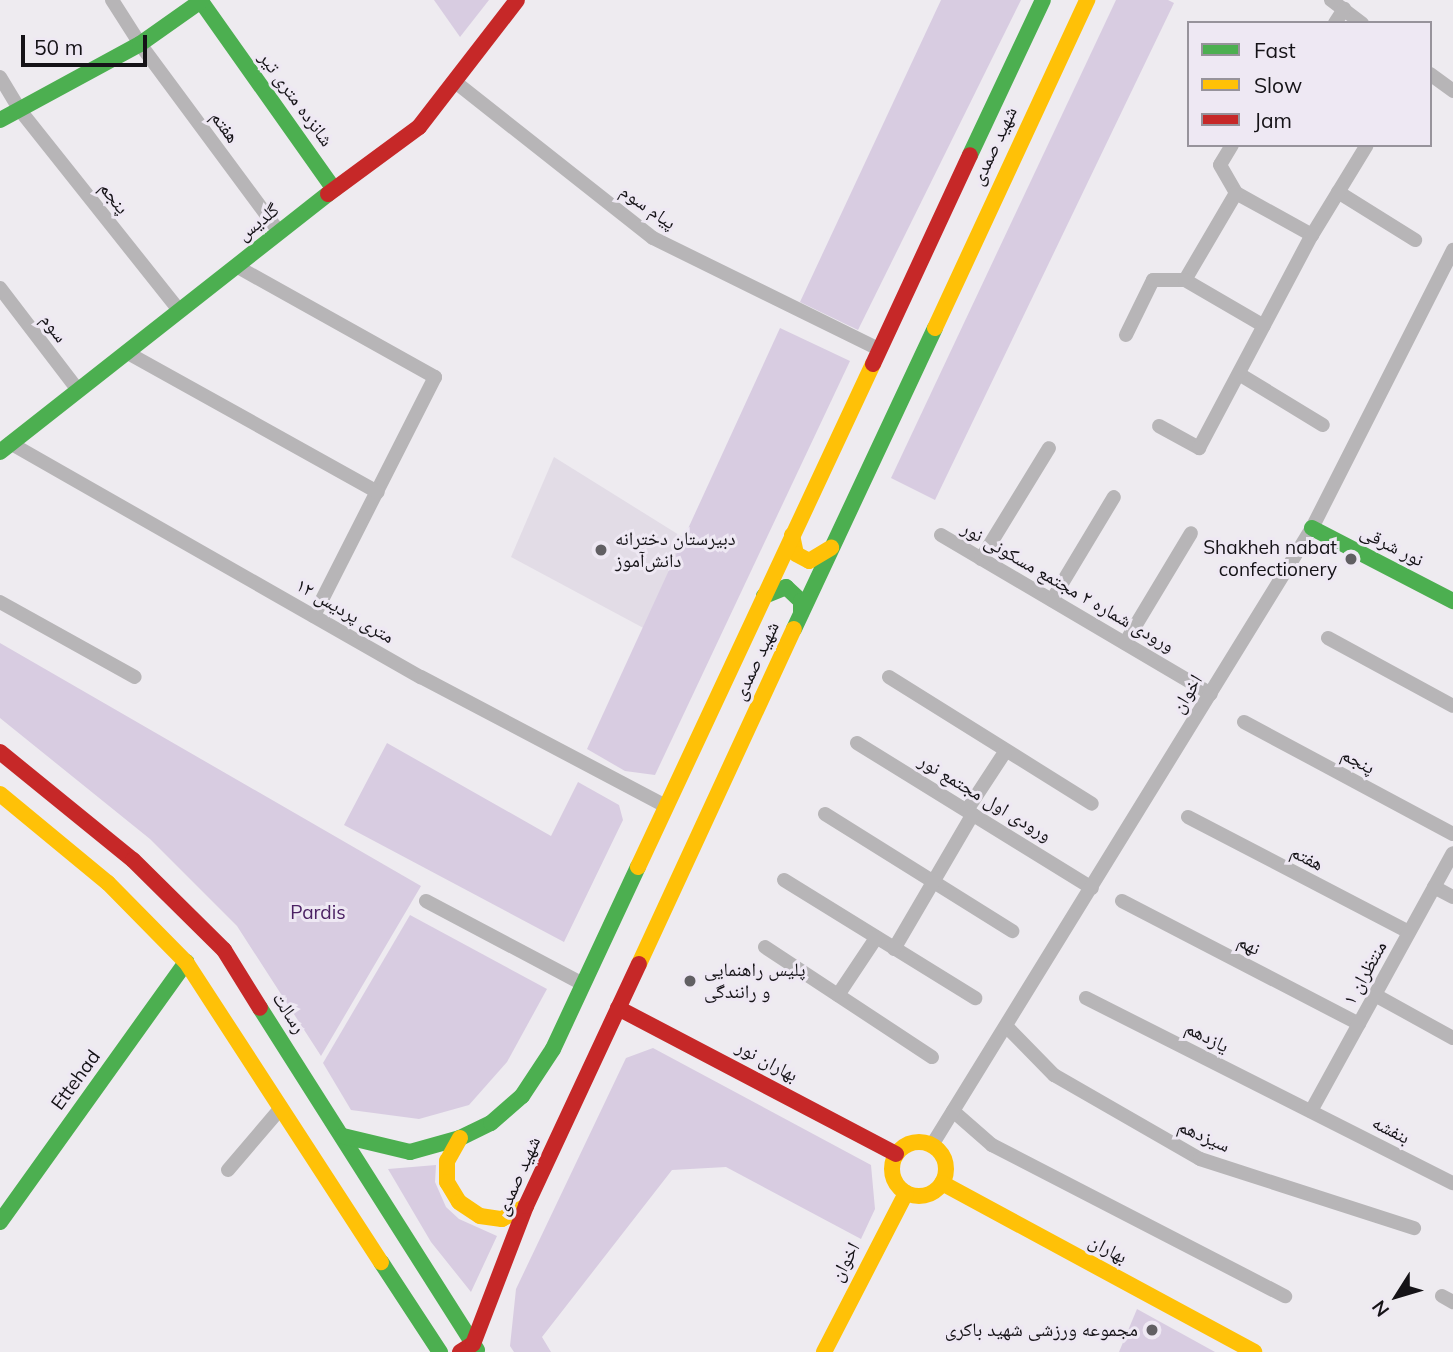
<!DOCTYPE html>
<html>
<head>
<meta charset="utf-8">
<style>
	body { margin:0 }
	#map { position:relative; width:1453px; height:1352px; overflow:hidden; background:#eeebf0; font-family:Mulish,"Noto Naskh Arabic",sans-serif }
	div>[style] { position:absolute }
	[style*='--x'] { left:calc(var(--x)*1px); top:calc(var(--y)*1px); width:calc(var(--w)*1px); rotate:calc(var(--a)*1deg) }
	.built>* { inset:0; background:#e2dce6 }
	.green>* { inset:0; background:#d8cce1 }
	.street>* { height:14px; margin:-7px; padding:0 7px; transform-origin:7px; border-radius:7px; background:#b7b5b7 }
	.fast>* { height:16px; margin:-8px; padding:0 8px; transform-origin:8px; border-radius:8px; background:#4caf50 }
	.slow>* { height:16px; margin:-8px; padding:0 8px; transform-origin:8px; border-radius:8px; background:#ffc107 }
	.slow>.ring { margin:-8px; padding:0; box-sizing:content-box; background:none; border:16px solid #ffc107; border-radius:50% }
	.jam>* { height:16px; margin:-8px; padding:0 8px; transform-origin:8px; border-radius:8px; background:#c62828 }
	.dots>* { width:19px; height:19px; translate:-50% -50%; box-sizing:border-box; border:4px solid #eee8f3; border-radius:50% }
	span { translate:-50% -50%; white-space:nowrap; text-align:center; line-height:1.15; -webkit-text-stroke:6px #eee8f3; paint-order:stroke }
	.street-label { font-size:19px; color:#151317 }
	.poi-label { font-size:19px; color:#151317 }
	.left { translate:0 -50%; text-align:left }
	.right { translate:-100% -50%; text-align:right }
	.park-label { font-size:19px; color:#4c2264 }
	.legend { position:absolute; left:1187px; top:21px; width:245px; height:126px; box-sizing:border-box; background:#eee8f3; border:2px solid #97939b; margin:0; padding:9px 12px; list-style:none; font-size:21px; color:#151317 }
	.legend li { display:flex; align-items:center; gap:14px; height:35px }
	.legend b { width:35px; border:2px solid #97939b }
	.north { position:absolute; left:1362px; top:1261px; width:70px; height:70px; -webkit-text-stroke:5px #eee8f3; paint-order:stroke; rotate:233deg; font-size:19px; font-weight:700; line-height:28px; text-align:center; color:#151317 }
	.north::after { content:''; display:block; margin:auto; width:24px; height:32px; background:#151317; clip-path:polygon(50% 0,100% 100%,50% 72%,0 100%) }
	.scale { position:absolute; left:21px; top:35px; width:126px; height:32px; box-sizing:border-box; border:4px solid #151317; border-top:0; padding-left:9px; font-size:21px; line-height:24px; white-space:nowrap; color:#151317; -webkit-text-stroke:5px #eee8f3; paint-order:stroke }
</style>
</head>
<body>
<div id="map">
	<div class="built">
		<i style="clip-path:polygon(554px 457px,692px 543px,649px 631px,511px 557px)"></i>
	</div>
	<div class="green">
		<i style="clip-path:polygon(434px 0,489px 0,460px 37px)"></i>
		<i style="clip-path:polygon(941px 0,1021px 0,858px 330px,800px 302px)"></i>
		<i style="clip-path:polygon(1116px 0,1168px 0,1174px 3px,935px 500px,891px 478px)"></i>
		<i style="clip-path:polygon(780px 328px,850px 361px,655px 775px,625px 771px,587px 749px)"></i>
		<i style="clip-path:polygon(0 643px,421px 886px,321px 1056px,237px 926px,150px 839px,0 718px)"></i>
		<i style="clip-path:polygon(387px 743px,551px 836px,578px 782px,619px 805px,623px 820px,564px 942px,344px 825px)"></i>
		<i style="clip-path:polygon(410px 915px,547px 989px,507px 1062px,469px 1105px,419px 1119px,351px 1110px,323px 1063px)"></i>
		<i style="clip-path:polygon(653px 1048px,871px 1165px,875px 1209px,861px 1239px,726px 1167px,672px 1170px,542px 1337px,551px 1352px,514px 1352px,510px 1346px,516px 1289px,626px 1058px)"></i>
		<i style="clip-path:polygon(436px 1165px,435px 1182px,446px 1207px,459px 1219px,497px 1236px,471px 1292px,431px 1242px,388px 1169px)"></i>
		<i style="clip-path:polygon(1137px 1309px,1215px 1352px,1119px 1352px)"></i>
	</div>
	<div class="street">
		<i style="--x:112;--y:0;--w:52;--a:57.5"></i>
		<i style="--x:140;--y:44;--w:234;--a:53.5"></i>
		<i style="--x:1331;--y:0;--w:39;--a:37"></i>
		<i style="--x:1335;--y:23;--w:17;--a:-57"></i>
		<i style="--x:1430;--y:74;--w:29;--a:36"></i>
		<i style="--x:0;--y:77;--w:37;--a:59"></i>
		<i style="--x:19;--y:109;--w:257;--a:51.5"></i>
		<i style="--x:454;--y:81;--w:253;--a:38.3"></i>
		<i style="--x:653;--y:238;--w:252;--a:26.2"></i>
		<i style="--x:1232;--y:145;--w:23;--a:121"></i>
		<i style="--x:1220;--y:165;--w:32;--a:60"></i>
		<i style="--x:1236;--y:193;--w:87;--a:28.9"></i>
		<i style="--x:1338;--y:192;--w:91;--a:31.9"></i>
		<i style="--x:236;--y:266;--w:228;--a:29.2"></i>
		<i style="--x:435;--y:377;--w:268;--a:116.9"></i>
		<i style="--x:1185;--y:280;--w:101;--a:-59.6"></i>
		<i style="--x:0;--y:288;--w:128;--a:52.6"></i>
		<i style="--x:1126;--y:335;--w:61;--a:-63.9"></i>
		<i style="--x:1153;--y:280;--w:32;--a:0"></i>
		<i style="--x:1185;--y:280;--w:91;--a:30.2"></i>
		<i style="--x:126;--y:352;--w:288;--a:29.1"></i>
		<i style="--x:1239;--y:374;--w:98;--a:31.3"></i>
		<i style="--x:1159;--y:426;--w:46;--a:28.8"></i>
		<i style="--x:1199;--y:448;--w:241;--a:-62.1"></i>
		<i style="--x:1312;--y:235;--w:105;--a:-58.6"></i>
		<i style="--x:10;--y:443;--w:473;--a:29.7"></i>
		<i style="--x:421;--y:677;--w:277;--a:27.8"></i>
		<i style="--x:941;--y:535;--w:313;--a:30.5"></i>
		<i style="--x:981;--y:559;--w:130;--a:-58.5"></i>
		<i style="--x:1052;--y:600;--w:120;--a:-59"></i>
		<i style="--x:0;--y:602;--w:154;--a:29.1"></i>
		<i style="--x:1328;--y:638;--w:142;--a:28.5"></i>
		<i style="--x:1125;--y:643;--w:128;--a:-59"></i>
		<i style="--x:889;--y:677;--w:239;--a:32"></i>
		<i style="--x:1244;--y:722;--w:237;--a:28.2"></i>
		<i style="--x:857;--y:743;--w:276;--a:31.7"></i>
		<i style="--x:967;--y:810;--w:69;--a:-56.8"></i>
		<i style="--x:825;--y:814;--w:221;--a:32"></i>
		<i style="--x:1188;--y:817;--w:249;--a:27.5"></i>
		<i style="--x:784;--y:880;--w:225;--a:31.7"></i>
		<i style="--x:1434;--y:887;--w:21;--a:28"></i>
		<i style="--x:426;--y:901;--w:178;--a:27.9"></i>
		<i style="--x:1122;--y:901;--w:267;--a:27.4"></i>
		<i style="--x:765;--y:947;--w:200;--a:33.4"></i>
		<i style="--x:894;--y:949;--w:156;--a:-59.7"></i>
		<i style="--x:838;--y:995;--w:69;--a:-56.3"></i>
		<i style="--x:1375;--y:995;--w:89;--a:28.9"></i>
		<i style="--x:1086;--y:998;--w:411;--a:26.8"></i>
		<i style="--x:1006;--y:1026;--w:69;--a:45.6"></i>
		<i style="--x:1054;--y:1075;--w:168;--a:29.9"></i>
		<i style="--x:1200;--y:1159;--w:225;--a:17.9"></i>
		<i style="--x:953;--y:1111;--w:52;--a:41.1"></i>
		<i style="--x:992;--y:1145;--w:330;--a:27.3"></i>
		<i style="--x:1311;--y:1111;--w:294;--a:-61.2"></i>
		<i style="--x:932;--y:1145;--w:725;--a:-58.37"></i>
		<i style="--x:1312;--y:528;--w:312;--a:-63.1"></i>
		<i style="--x:228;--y:1170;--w:82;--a:-49.5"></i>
		<i style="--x:1442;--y:1296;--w:13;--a:29"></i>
	</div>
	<div class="fast">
		<i style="--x:200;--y:0;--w:232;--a:54.7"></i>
		<i style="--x:0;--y:120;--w:159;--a:-28.5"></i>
		<i style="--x:140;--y:44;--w:75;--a:-35.2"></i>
		<i style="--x:970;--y:155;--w:171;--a:-64.8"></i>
		<i style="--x:0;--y:452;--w:417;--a:-38.2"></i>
		<i style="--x:1312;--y:528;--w:159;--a:27.4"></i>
		<i style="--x:764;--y:596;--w:24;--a:-22"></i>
		<i style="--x:786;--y:587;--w:21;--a:43"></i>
		<i style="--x:801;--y:601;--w:12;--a:90"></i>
		<i style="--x:794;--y:629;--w:332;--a:-64.9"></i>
		<i style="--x:260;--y:1008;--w:405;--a:57.6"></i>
		<i style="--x:343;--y:1136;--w:69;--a:13.4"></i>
		<i style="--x:410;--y:1152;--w:52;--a:-15.6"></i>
		<i style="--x:460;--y:1138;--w:34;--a:-26"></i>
		<i style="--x:491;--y:1123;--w:41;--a:-41.1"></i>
		<i style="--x:522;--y:1096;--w:56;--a:-56.6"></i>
		<i style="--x:553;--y:1049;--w:201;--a:-65"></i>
		<i style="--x:0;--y:1222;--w:320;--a:-54.4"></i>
		<i style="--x:381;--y:1262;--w:108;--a:56.8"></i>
	</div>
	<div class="slow">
		<i style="--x:935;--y:328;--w:362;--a:-65.1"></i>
		<i style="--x:792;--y:535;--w:19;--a:78"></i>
		<i style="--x:796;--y:554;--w:15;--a:28"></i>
		<i style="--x:809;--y:561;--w:26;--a:-31"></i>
		<i style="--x:0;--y:794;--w:140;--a:39.5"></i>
		<i style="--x:108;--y:883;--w:111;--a:45.4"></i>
		<i style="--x:186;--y:962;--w:358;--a:57"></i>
		<i style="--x:638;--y:867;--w:555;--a:-64.96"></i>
		<i style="--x:639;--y:964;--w:369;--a:-65.2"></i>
		<i style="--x:460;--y:1138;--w:26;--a:119"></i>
		<i style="--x:447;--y:1161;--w:21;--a:90"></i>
		<i style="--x:447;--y:1182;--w:23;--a:59"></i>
		<i style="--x:459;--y:1202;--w:25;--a:34"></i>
		<i style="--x:480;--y:1216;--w:22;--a:8"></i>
		<i style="--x:502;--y:1219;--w:27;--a:-28"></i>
		<i class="ring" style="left:892px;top:1142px;width:38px;height:38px"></i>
		<i style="--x:942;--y:1183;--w:355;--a:28.4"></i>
		<i style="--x:824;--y:1352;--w:179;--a:-62.7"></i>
	</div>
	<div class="jam">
		<i style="--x:328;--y:194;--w:113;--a:-36.4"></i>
		<i style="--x:419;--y:127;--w:160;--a:-52.3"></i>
		<i style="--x:873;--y:364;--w:230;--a:-65.1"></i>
		<i style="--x:0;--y:752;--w:171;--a:39.1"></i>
		<i style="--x:133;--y:860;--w:128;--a:44.7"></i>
		<i style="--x:224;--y:950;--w:68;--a:58.2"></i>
		<i style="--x:618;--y:1008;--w:314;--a:27.7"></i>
		<i style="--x:460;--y:1352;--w:15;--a:-32"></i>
		<i style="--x:473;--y:1344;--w:148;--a:-69"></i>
		<i style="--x:526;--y:1206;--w:267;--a:-65"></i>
	</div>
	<div class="dots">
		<i style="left:601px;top:550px;background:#615f63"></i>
		<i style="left:1351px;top:559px;background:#615f63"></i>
		<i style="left:690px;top:981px;background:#615f63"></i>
		<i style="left:1152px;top:1330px;background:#615f63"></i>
	</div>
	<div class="street-label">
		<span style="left:296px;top:99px;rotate:54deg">شانزده متری تیر</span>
		<span style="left:225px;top:127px;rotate:54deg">هفتم</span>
		<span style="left:994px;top:146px;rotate:-65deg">شهید صمدی</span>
		<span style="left:114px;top:198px;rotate:52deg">پنجم</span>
		<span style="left:648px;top:207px;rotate:35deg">پیام سوم</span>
		<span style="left:258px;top:222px;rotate:-38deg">گلدیس</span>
		<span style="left:54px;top:328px;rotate:53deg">سوم</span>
		<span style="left:1392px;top:546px;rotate:27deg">نور شرقی</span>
		<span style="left:1068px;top:587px;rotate:30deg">ورودی شماره ۲ مجتمع مسکونی نور</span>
		<span style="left:345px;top:611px;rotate:30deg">۱۲ متری پردیس</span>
		<span style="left:756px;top:661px;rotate:-65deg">شهید صمدی</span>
		<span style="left:1187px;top:694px;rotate:-59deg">اخوان</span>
		<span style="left:1358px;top:761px;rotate:28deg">پنجم</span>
		<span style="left:985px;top:798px;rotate:31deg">ورودی اول مجتمع نور</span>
		<span style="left:1307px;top:858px;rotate:27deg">هفتم</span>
		<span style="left:1249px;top:945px;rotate:28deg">نهم</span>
		<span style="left:1365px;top:973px;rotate:-61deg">منتظران ۱</span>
		<span style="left:289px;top:1013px;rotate:57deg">رسالت</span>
		<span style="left:1207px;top:1037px;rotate:27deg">یازدهم</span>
		<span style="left:767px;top:1061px;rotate:28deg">بهاران نور</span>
		<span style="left:76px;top:1080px;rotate:-54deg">Ettehad</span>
		<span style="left:1391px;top:1130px;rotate:27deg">بنفشه</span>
		<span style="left:1204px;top:1136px;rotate:24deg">سیزدهم</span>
		<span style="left:518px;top:1176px;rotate:-66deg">شهید صمدی</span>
		<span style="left:1108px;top:1249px;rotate:28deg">بهاران</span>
		<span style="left:845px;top:1262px;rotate:-62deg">اخوان</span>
	</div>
	<div class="poi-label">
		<span class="left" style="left:615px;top:550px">دبیرستان دخترانه<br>دانش‌آموز</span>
		<span class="right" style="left:1337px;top:559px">Shakheh nabat<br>confectionery</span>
		<span class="left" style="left:704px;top:981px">پلیس راهنمایی<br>و رانندگی</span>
		<span class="right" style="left:1138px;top:1330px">مجموعه ورزشی شهید باکری</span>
	</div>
	<div class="park-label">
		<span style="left:318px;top:913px">Pardis</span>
	</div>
	<ul class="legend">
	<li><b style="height:9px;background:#4caf50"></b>Fast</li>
	<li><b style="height:9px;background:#ffc107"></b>Slow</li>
	<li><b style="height:9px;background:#c62828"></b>Jam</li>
	</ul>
	<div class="north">N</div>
	<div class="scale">50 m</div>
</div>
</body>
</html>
